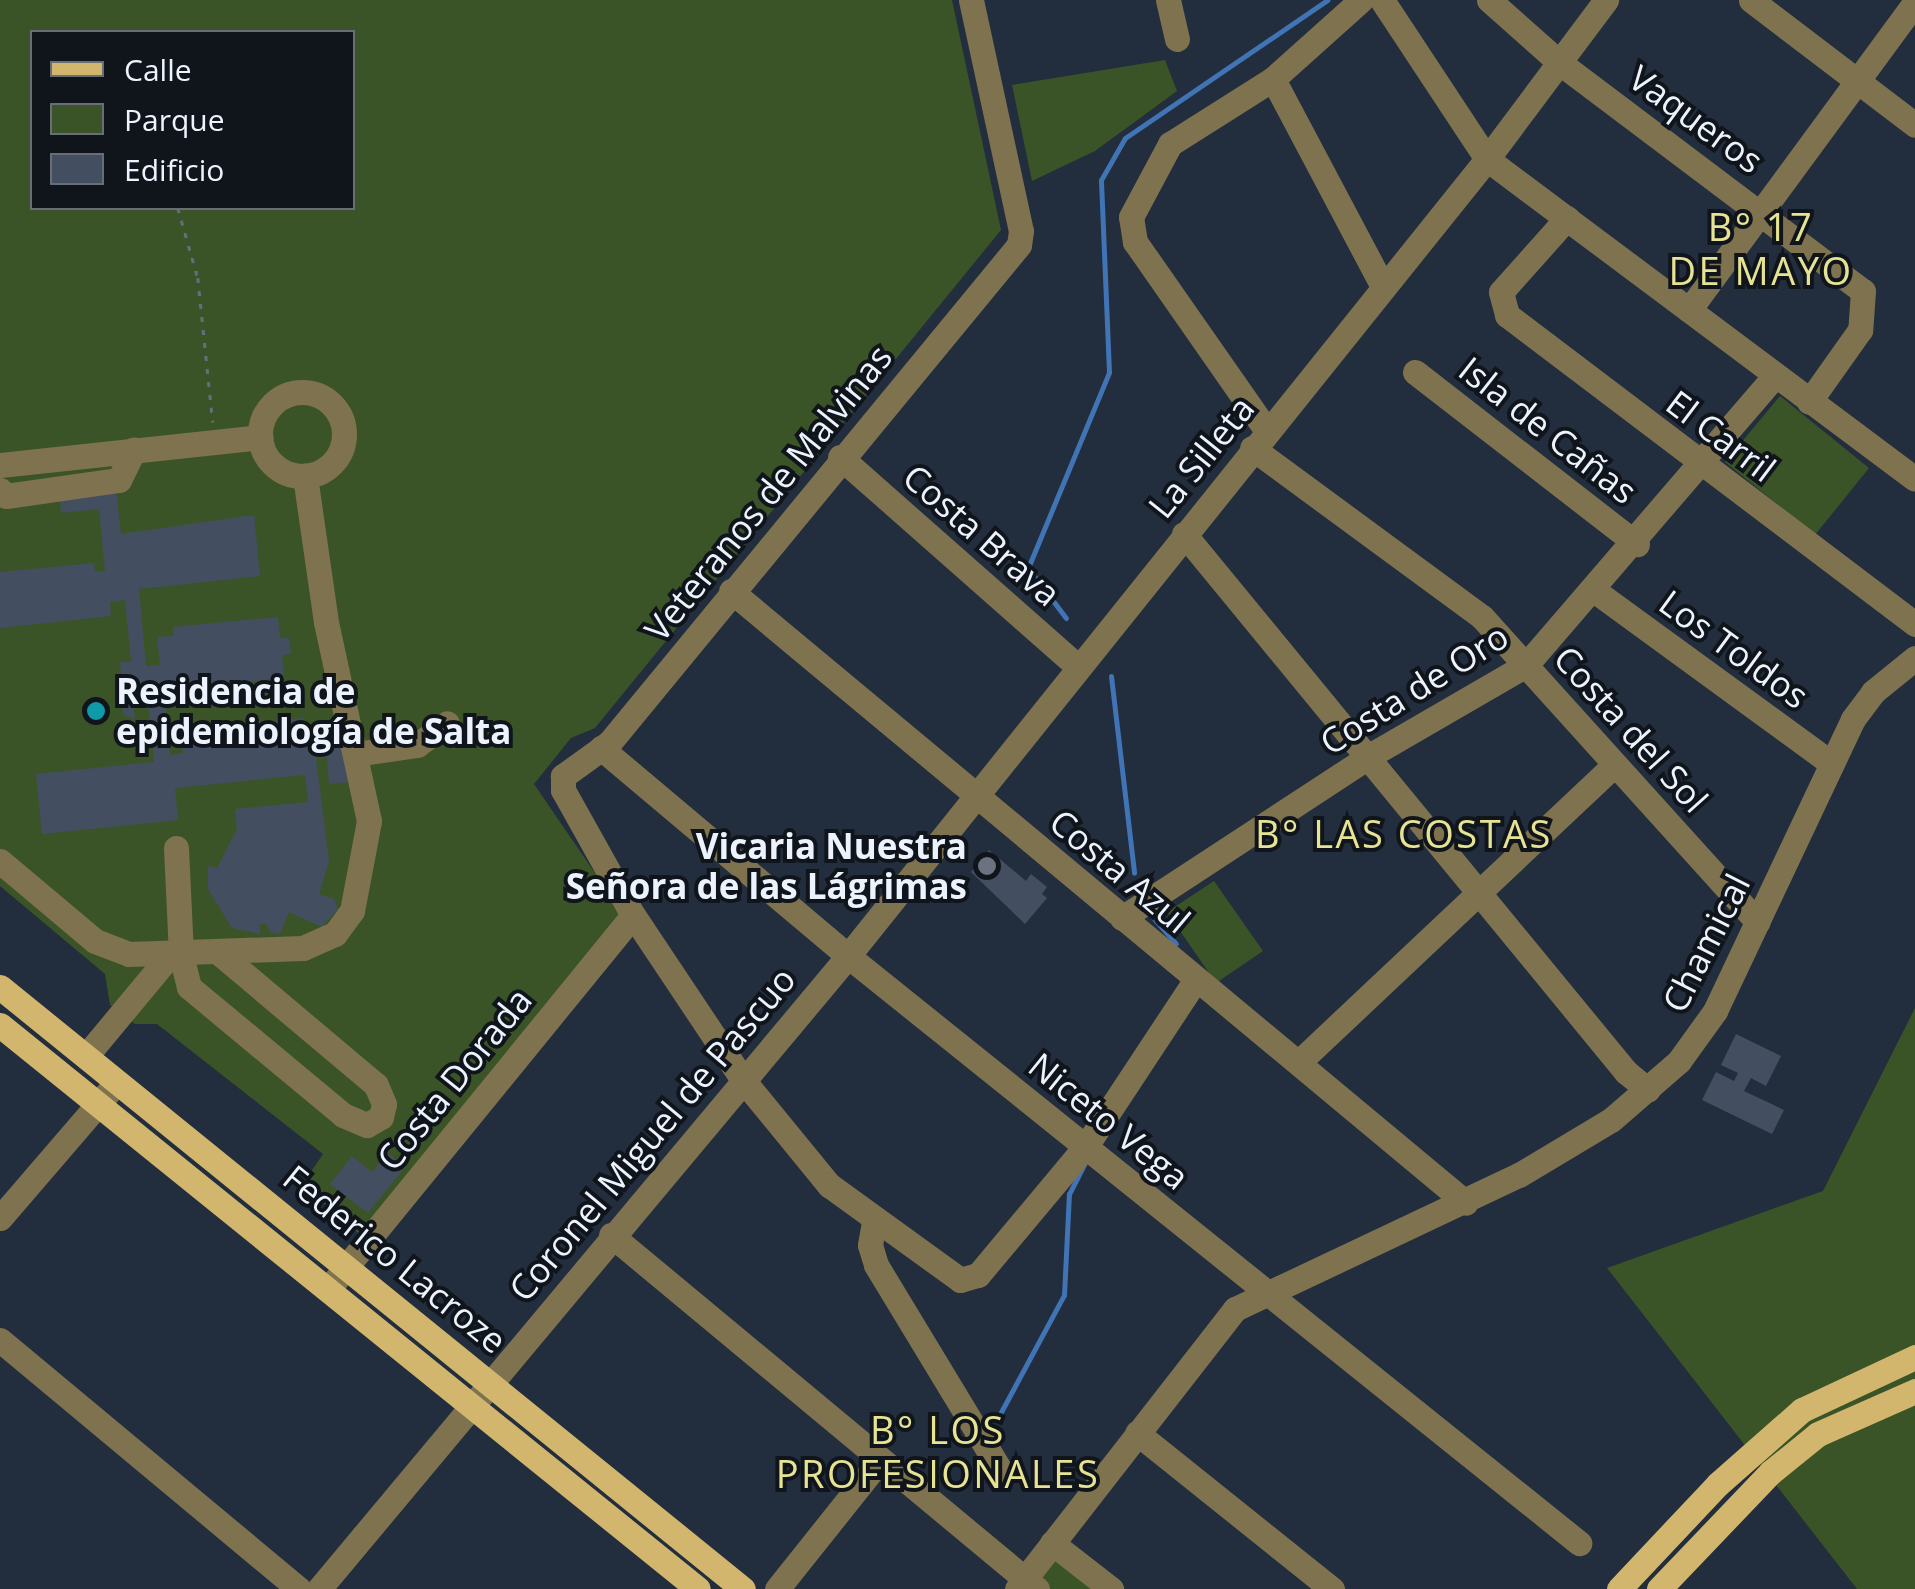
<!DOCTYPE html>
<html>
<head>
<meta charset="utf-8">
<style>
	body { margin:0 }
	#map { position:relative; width:1915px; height:1589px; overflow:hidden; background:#222d3d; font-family:"Open Sans",sans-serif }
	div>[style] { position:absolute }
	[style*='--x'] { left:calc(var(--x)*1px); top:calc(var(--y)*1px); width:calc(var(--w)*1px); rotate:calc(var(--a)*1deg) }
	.green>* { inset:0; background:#3b5427 }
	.stream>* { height:5px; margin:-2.5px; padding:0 2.5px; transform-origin:2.5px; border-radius:2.5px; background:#4074b4 }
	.building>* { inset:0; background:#434f61 }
	.path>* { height:2.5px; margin-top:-1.25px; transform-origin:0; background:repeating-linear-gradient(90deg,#646e7c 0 5px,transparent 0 13px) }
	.minor>* { height:25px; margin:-12.5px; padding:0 12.5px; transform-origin:12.5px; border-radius:12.5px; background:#7f724f }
	.minor>.ring { margin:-12.5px; padding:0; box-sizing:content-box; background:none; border:25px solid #7f724f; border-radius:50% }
	.major>* { height:25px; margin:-12.5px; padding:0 12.5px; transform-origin:12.5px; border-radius:12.5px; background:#d2b66d }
	.dots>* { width:28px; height:28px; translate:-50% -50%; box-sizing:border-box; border:5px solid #10151c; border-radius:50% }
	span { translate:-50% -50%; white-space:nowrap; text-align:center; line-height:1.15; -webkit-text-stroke:8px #10151c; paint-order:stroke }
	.street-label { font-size:35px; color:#ecf3fe }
	.poi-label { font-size:35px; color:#ecf3fe; font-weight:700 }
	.left { translate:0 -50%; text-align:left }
	.right { translate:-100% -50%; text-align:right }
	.neighbourhood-label { font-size:38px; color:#e6e394; letter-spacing:2.5px }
	.legend { position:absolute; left:30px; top:30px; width:325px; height:180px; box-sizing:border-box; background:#10151c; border:2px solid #686e76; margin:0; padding:12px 18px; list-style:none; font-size:30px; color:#ecf3fe }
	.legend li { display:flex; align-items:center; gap:20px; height:50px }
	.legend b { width:50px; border:2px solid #686e76 }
</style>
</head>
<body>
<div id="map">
	<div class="green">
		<i style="clip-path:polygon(evenodd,0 0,952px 0,1001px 230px,595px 728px,571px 738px,534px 784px,623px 914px,360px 1235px,302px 1185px,323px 1154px,157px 1024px,135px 1024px,110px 1005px,105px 974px,0 886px,0 0,32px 32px,352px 32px,352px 208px,32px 208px,32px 32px)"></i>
		<i style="clip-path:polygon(1165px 60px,1177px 91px,1095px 151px,1032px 181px,1012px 85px)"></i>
		<i style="clip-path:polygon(1780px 396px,1869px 468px,1815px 535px,1725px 462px)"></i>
		<i style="clip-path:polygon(1214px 881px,1263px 951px,1216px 983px,1167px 912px)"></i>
		<i style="clip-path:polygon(1915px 1008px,1915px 1589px,1857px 1589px,1607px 1268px,1823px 1191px)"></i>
		<i style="clip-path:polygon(1053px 1547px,1101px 1589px,1040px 1589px,1028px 1579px)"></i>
	</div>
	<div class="stream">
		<i style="--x:1066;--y:618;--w:63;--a:-127.2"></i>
		<i style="--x:1028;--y:568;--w:212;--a:-67.5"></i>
		<i style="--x:1109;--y:372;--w:192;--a:-92.4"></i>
		<i style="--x:1101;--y:180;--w:48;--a:-60.3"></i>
		<i style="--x:1125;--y:138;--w:245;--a:-34.3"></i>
		<i style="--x:1111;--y:676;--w:198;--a:83.3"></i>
		<i style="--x:1151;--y:915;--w:38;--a:49"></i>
		<i style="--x:1001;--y:1412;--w:133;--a:-61.7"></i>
		<i style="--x:1064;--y:1295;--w:101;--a:-87.2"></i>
		<i style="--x:1069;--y:1194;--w:33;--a:-63"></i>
	</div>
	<div class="building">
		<i style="clip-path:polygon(116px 490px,121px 534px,254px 515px,260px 576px,139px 589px,146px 666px,160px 665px,157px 637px,173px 636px,173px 627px,278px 617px,280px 638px,289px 638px,291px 654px,282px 655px,284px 678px,164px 691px,170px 755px,183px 753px,181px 737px,195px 736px,194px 729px,303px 718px,304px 736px,312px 735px,313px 745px,324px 744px,323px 725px,343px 723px,349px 782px,329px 784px,327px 757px,316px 758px,329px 861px,319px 894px,334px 899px,338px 909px,322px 927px,289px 912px,280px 934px,270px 932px,266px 923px,259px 925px,261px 934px,232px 928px,208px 889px,208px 866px,217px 868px,237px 829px,235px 809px,308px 802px,305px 775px,175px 788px,178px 820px,42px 834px,36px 774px,154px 762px,147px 691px,132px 692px,135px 719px,123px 715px,120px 662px,131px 662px,125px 600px,110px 602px,111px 616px,0 628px,0 572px,94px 563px,95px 572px,105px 571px,99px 509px,61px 513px,60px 496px)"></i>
		<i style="clip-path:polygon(104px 701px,105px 719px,87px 720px,86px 703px)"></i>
		<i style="clip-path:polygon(989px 850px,1026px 881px,1031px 874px,1047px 887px,1042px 894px,1047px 898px,1025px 924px,971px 872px)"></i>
		<i style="clip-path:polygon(1736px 1034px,1781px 1056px,1766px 1086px,1751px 1078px,1744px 1091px,1784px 1110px,1772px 1134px,1702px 1100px,1716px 1072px,1734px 1081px,1738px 1073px,1721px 1065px)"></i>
		<i style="clip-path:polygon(388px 1153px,405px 1167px,368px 1213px,330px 1184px,352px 1156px,372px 1172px)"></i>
	</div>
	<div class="path">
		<i style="--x:178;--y:208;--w:73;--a:74.1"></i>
		<i style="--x:198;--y:278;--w:145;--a:84.1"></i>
	</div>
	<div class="minor">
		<i style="--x:971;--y:0;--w:236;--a:77.8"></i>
		<i style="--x:1021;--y:231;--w:14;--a:98"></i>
		<i style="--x:1019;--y:245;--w:645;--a:129.46"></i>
		<i style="--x:609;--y:743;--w:57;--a:144.3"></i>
		<i style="--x:563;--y:776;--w:14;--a:90"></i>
		<i style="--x:563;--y:790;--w:143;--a:60.8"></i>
		<i style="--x:633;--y:915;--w:198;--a:56.3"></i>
		<i style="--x:743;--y:1080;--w:136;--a:50.7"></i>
		<i style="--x:829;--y:1185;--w:162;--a:35.9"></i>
		<i style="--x:960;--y:1280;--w:19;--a:-16"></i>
		<i style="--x:978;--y:1275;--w:168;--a:-50.1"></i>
		<i style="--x:1086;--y:1146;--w:200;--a:-56.6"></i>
		<i style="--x:1168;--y:0;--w:40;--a:77"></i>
		<i style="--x:1382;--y:0;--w:191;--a:56.6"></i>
		<i style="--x:1487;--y:159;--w:534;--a:36.78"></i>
		<i style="--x:1489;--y:0;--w:95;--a:41.6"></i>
		<i style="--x:1560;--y:63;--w:379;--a:37"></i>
		<i style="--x:1863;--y:291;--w:39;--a:94"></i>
		<i style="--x:1860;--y:330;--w:88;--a:125.3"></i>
		<i style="--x:1751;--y:0;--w:206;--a:37.3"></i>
		<i style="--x:1273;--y:79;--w:235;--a:62.1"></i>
		<i style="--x:1567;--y:218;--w:99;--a:131.7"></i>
		<i style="--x:1501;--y:292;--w:24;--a:75"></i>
		<i style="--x:1507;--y:315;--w:512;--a:37.14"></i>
		<i style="--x:1689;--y:310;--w:382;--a:-53.7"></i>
		<i style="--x:1415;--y:372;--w:281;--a:37.8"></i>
		<i class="ring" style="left:260px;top:392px;width:59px;height:59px"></i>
		<i style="--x:1267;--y:431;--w:231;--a:-124.9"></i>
		<i style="--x:1135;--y:242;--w:25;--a:-99"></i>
		<i style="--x:1131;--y:217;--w:83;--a:-61.9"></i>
		<i style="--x:1170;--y:144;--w:122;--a:-32.3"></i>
		<i style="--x:1273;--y:79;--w:118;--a:-41.9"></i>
		<i style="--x:1252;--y:448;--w:285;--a:36.3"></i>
		<i style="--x:1482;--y:617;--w:411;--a:47.9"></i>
		<i style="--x:840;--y:457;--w:317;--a:41.4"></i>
		<i style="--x:0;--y:465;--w:262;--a:-6.1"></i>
		<i style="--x:0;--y:490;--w:8;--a:45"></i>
		<i style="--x:6;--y:496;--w:114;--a:-8.1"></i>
		<i style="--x:119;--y:480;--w:34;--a:-64"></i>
		<i style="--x:1184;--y:534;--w:696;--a:50.59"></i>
		<i style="--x:1626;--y:1072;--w:28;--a:39"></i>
		<i style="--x:731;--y:591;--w:956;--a:39.78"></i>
		<i style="--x:1595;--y:591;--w:293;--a:36.1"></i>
		<i style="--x:601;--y:748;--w:323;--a:40.1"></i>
		<i style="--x:848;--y:956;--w:938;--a:38.76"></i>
		<i style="--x:355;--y:754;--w:63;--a:-8.3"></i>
		<i style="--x:417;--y:745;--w:37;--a:-36"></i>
		<i style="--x:176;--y:848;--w:107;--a:87.3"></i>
		<i style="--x:181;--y:955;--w:33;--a:76"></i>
		<i style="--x:189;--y:987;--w:200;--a:39.7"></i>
		<i style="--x:343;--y:1115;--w:26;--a:23"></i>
		<i style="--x:367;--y:1125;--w:16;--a:-30"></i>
		<i style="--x:381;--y:1117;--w:13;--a:-77"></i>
		<i style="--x:384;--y:1104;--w:21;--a:-113"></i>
		<i style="--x:376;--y:1085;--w:205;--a:-139.9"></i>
		<i style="--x:0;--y:861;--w:124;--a:40.1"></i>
		<i style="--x:95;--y:941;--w:36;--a:21"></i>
		<i style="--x:129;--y:954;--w:174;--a:-2"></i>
		<i style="--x:303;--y:948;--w:35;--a:-24"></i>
		<i style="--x:335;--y:934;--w:29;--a:-54"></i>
		<i style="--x:352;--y:911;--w:92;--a:-79.3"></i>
		<i style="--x:369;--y:821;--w:204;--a:-102.2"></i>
		<i style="--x:326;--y:622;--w:148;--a:-98.2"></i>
		<i style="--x:1122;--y:918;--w:303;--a:-33.2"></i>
		<i style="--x:1376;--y:752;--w:173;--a:-30.1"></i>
		<i style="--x:1526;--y:665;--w:382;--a:-49.3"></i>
		<i style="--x:86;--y:1056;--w:130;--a:-50.3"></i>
		<i style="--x:1299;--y:1062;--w:434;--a:-43.3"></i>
		<i style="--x:0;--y:1218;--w:179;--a:-49.3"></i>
		<i style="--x:874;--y:1222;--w:23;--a:100"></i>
		<i style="--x:870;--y:1245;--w:21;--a:73"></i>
		<i style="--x:876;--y:1265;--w:241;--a:58.8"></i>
		<i style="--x:611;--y:1235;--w:554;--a:39.73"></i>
		<i style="--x:329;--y:1288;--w:481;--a:-50.8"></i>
		<i style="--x:0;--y:1340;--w:389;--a:39.8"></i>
		<i style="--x:1137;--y:1433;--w:250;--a:38.7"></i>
		<i style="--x:1052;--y:1543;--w:75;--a:37.9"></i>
		<i style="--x:319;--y:1589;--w:825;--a:-50.11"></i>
		<i style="--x:848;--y:956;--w:1022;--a:-51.28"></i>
		<i style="--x:1487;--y:159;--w:199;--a:-53.2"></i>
		<i style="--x:777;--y:1589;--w:165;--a:-51.4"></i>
		<i style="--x:1017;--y:1589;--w:355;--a:-52.1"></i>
		<i style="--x:1235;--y:1309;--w:314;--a:-25.3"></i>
		<i style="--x:1519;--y:1175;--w:107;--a:-30.9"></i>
		<i style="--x:1611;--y:1120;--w:90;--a:-40.9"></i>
		<i style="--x:1679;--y:1061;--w:62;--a:-54.2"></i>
		<i style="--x:1715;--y:1011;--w:323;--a:-64.7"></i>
		<i style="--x:1853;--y:719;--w:34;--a:-53"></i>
		<i style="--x:1873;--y:692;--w:54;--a:-39"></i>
	</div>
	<div class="major">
		<i style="--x:0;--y:987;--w:956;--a:39.02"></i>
		<i style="--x:0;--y:1025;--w:897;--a:38.94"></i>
		<i style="--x:1619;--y:1589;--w:144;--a:-46.7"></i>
		<i style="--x:1718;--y:1484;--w:112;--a:-41.4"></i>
		<i style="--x:1802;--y:1410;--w:125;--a:-25.1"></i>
		<i style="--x:1659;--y:1589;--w:162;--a:-46.3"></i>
		<i style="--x:1771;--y:1472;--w:60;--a:-39"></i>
		<i style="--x:1818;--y:1434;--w:106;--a:-23.9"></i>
	</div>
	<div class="dots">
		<i style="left:96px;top:711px;background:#0f9aa8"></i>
		<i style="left:987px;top:866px;background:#6b7280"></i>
	</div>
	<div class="street-label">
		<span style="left:1696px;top:119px;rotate:36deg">Vaqueros</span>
		<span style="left:1548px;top:430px;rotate:38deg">Isla de Cañas</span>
		<span style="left:1721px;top:436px;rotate:37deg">El Carril</span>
		<span style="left:1201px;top:457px;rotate:-51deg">La Silleta</span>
		<span style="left:768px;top:493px;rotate:-51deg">Veteranos de Malvinas</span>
		<span style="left:982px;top:535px;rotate:41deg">Costa Brava</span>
		<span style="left:1734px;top:649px;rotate:36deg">Los Toldos</span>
		<span style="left:1414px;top:689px;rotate:-32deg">Costa de Oro</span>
		<span style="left:1631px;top:729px;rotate:48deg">Costa del Sol</span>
		<span style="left:1120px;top:871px;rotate:40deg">Costa Azul</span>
		<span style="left:1706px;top:943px;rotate:-63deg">Chamical</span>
		<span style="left:454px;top:1079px;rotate:-51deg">Costa Dorada</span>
		<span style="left:1109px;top:1121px;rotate:39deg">Niceto Vega</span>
		<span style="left:652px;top:1134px;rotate:-50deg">Coronel Miguel de Pascuo</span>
		<span style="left:395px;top:1259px;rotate:39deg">Federico Lacroze</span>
	</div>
	<div class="poi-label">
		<span class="left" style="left:116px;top:711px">Residencia de<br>epidemiología de Salta</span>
		<span class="right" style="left:967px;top:866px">Vicaria Nuestra<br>Señora de las Lágrimas</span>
	</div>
	<div class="neighbourhood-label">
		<span style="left:1761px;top:249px">B° 17<br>DE MAYO</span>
		<span style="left:1404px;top:834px">B° LAS COSTAS</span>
		<span style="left:938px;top:1452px">B° LOS<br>PROFESIONALES</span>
	</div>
	<ul class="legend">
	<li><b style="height:12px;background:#d2b66d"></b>Calle</li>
	<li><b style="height:28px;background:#3b5427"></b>Parque</li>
	<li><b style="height:28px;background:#434f61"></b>Edificio</li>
	</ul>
</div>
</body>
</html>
